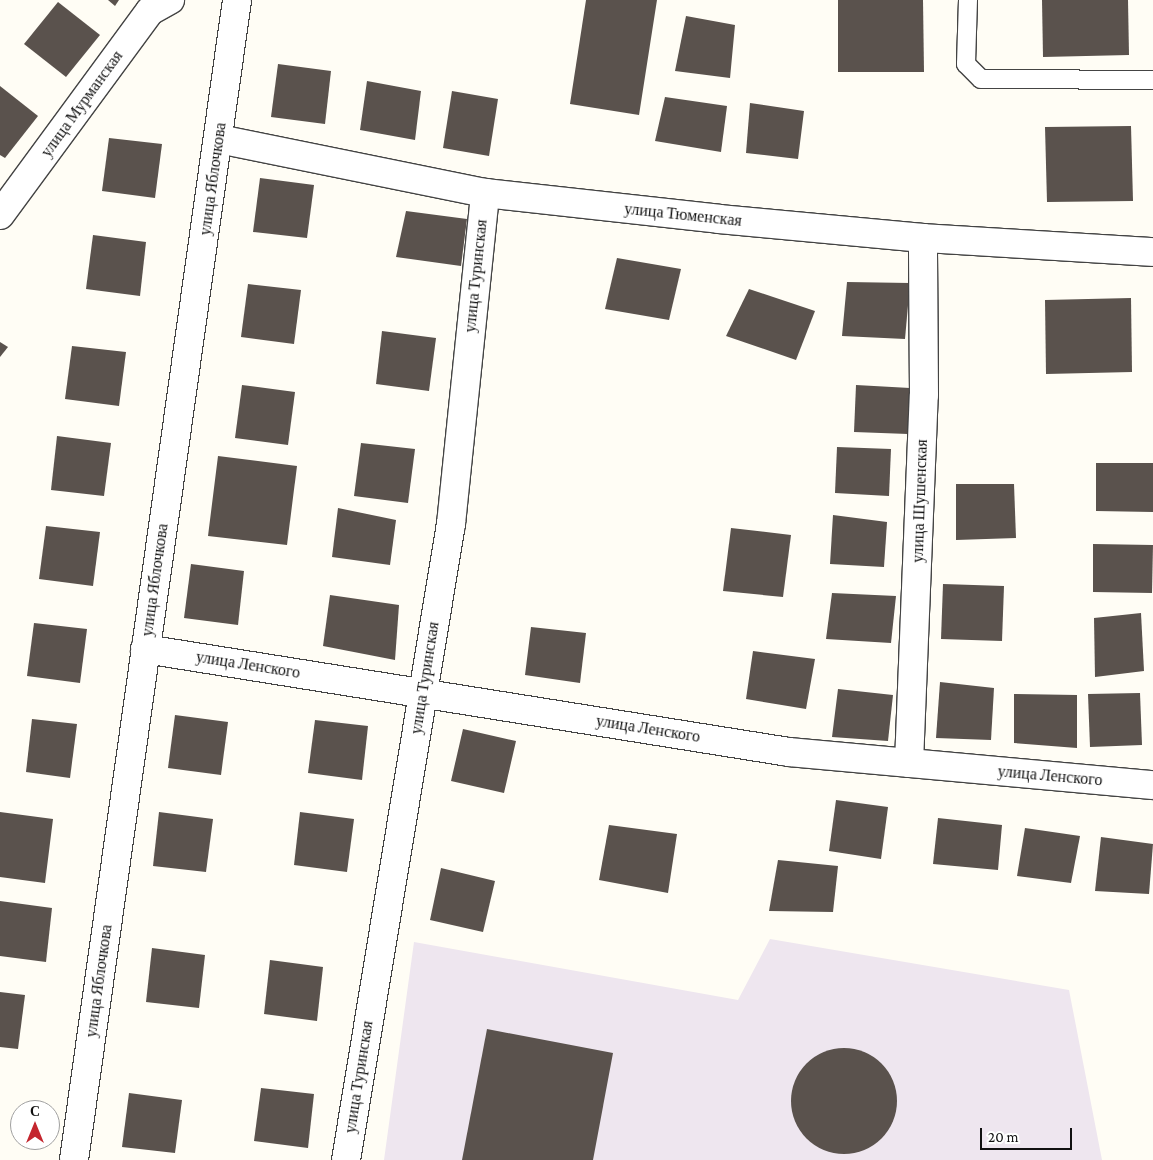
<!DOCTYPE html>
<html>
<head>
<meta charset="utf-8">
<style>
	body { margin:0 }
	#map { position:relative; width:1153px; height:1160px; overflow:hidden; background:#fffdf5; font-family:"Crimson Pro",serif }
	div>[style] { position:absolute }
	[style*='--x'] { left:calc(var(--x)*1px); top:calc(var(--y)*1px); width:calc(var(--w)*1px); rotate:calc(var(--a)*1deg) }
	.industrial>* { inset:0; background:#eee6ef }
	.building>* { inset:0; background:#5a524d }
	.round { border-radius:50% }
	.roads { filter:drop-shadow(1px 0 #444) drop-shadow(-1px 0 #444) drop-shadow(0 1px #444) drop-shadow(0 -1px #444) }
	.lane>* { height:18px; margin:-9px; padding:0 9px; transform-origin:9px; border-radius:9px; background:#fff }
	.street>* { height:28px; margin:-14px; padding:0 14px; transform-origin:14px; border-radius:14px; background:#fff }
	span { translate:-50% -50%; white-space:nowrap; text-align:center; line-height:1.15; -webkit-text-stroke:5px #fff; paint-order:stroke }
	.street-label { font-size:16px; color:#111 }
	.north { position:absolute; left:10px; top:1100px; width:50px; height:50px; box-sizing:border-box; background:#fff; border:1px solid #a0a0a0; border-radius:50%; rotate:0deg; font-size:14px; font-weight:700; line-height:20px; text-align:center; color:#111 }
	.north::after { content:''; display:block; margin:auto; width:18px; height:22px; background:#c4262e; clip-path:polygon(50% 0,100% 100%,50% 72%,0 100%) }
	.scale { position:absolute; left:980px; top:1128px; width:92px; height:22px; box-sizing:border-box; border:2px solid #111; border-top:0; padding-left:6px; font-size:15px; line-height:18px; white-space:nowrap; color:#111; -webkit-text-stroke:4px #fff; paint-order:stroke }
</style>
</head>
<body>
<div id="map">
	<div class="industrial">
		<i style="clip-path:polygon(770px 939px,1069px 990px,1102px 1160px,384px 1160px,414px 942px,738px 1000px)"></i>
	</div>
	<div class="building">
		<i style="clip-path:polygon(108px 0,119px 0,115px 6px)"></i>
		<i style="clip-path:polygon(586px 0,657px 0,639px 115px,570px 104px)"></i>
		<i style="clip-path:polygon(838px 0,923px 0,924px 72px,838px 72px)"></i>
		<i style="clip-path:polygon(1042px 0,1128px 0,1129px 55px,1043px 57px)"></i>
		<i style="clip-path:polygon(58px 2px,100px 35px,66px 77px,24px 44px)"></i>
		<i style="clip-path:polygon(686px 16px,735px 25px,730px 78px,675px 71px)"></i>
		<i style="clip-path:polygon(278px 64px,331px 71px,325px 124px,271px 117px)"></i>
		<i style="clip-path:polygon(367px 81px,421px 91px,415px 140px,360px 130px)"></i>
		<i style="clip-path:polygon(0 86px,38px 116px,5px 158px,0 155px)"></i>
		<i style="clip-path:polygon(452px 91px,498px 99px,489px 156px,443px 148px)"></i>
		<i style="clip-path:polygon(665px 97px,727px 106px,721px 152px,655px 141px)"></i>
		<i style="clip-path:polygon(750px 103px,804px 111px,798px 159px,746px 153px)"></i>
		<i style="clip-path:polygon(1131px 126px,1133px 201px,1047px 202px,1045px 127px)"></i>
		<i style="clip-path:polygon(109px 138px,162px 144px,155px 198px,102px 191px)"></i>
		<i style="clip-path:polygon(260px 178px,314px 185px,307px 238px,253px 232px)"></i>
		<i style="clip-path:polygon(406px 211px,467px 219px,461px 266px,396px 257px)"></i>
		<i style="clip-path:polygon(93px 235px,146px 242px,140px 296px,86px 289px)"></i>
		<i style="clip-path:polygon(617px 258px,681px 269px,669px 320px,605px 309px)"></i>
		<i style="clip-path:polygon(847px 282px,910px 283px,905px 339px,842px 336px)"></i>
		<i style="clip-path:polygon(248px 284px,301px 290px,294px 344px,241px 337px)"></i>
		<i style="clip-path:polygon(749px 289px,815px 311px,796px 360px,726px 336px)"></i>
		<i style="clip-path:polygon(1131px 298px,1132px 372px,1046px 374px,1045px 300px)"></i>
		<i style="clip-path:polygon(382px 331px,436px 338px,429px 391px,376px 384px)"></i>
		<i style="clip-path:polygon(0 342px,8px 347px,0 357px)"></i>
		<i style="clip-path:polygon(72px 346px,126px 352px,119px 406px,65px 399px)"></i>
		<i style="clip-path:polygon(242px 385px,295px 392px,288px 445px,235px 438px)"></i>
		<i style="clip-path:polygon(856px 385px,910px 388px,908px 434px,854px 432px)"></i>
		<i style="clip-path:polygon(57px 436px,111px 443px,104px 496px,51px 490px)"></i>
		<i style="clip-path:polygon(361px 443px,415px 449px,408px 503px,354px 496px)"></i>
		<i style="clip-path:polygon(837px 447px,891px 449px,889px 496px,835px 493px)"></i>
		<i style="clip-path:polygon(218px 456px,297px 466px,287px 545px,208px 536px)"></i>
		<i style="clip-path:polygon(1096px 463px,1153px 463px,1153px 512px,1096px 511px)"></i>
		<i style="clip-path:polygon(956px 484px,1014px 484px,1016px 538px,956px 540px)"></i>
		<i style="clip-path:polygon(338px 508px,396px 520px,390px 565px,332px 557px)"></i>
		<i style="clip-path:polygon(833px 515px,887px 522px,884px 567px,830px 564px)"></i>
		<i style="clip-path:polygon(46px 526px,100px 532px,93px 586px,39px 579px)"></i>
		<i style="clip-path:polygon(731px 528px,791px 535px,783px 597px,723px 591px)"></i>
		<i style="clip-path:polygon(1093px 544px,1153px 545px,1152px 593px,1093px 592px)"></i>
		<i style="clip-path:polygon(191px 564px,244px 571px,238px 625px,184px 618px)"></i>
		<i style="clip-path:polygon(943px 584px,1004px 586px,1002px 641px,941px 639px)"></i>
		<i style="clip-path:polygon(832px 593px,896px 596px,891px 643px,826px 639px)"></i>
		<i style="clip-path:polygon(330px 595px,399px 605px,395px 660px,323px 646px)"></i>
		<i style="clip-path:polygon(1141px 613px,1144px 671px,1095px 677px,1094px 618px)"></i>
		<i style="clip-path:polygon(34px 623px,87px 629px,80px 683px,27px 676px)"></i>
		<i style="clip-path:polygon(531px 627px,586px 633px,580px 683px,525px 675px)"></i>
		<i style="clip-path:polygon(753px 651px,815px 659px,806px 709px,746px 699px)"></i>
		<i style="clip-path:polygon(940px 682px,994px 688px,991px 740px,936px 738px)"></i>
		<i style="clip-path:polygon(838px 689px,893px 695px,888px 741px,832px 737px)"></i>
		<i style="clip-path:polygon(1140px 693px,1142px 745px,1090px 747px,1088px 694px)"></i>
		<i style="clip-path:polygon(1014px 694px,1077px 695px,1077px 748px,1014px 743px)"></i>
		<i style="clip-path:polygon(175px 715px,228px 722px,221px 775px,168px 768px)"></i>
		<i style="clip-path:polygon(32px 719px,77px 724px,70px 778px,26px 772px)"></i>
		<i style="clip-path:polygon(315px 720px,368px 726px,362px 780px,308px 773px)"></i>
		<i style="clip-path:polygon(463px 729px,516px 741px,504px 793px,451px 781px)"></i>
		<i style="clip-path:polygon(836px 800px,888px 807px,881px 859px,829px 851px)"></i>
		<i style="clip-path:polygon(0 812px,53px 819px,45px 883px,0 877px)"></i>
		<i style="clip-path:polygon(159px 812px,213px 819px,206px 872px,153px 866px)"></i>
		<i style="clip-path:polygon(300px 812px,354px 819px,347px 872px,294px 865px)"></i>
		<i style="clip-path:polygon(938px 818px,1002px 825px,998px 870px,933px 864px)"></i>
		<i style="clip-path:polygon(609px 825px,677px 834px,668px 893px,599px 880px)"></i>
		<i style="clip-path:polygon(1025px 828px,1080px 836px,1071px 883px,1017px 876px)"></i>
		<i style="clip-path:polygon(1101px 837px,1153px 844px,1149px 894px,1095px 891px)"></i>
		<i style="clip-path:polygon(778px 860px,838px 866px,833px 912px,769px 911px)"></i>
		<i style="clip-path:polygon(441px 868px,495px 881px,483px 932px,430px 920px)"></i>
		<i style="clip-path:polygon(0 901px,52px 908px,46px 962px,0 956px)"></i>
		<i style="clip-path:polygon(152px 948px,205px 955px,199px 1008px,146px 1002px)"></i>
		<i style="clip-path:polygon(270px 960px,323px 967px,317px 1021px,264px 1014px)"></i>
		<i style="clip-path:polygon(0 992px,25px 995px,18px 1049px,0 1047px)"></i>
		<i style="clip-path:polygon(487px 1029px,613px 1053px,593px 1160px,462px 1160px)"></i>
		<i class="round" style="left:791px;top:1048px;width:106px;height:106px"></i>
		<i style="clip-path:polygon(261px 1088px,314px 1094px,308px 1148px,254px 1141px)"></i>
		<i style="clip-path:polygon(129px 1093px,182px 1100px,175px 1153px,122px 1147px)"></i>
	</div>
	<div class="roads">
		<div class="lane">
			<i style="--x:968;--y:0;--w:64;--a:91.8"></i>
			<i style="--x:966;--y:64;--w:21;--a:45"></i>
			<i style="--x:981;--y:79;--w:172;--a:0.3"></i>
		</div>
		<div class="street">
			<i style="--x:219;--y:139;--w:271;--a:11.5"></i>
			<i style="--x:485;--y:193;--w:235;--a:6.3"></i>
			<i style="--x:719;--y:219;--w:205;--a:5.3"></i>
			<i style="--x:923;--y:238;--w:230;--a:3.5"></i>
			<i style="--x:0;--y:215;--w:253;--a:-53.7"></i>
			<i style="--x:150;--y:11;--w:23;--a:-29"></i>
			<i style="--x:145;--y:649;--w:652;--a:9.09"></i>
			<i style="--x:789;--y:752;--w:365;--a:5.2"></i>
			<i style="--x:909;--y:763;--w:368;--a:-87.7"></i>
			<i style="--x:924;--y:395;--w:157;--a:-90.4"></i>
			<i style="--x:74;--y:1160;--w:1171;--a:-82"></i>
			<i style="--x:346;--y:1160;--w:645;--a:-80.63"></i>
			<i style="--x:451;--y:524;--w:333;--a:-84.1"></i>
		</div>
	</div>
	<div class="street-label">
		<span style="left:82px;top:104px;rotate:-54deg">улица Мурманская</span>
		<span style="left:213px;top:179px;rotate:-82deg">улица Яблочкова</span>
		<span style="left:683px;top:215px;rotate:6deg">улица Тюменская</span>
		<span style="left:476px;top:276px;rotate:-84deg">улица Туринская</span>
		<span style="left:920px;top:501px;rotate:-88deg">улица Шушенская</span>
		<span style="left:155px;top:580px;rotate:-82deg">улица Яблочкова</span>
		<span style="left:248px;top:665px;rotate:9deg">улица Ленского</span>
		<span style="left:425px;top:678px;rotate:-81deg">улица Туринская</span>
		<span style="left:648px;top:729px;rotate:9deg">улица Ленского</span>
		<span style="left:1050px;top:776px;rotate:5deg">улица Ленского</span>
		<span style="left:99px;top:981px;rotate:-82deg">улица Яблочкова</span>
		<span style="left:359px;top:1077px;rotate:-81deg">улица Туринская</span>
	</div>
	<div class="north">С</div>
	<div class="scale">20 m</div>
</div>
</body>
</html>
